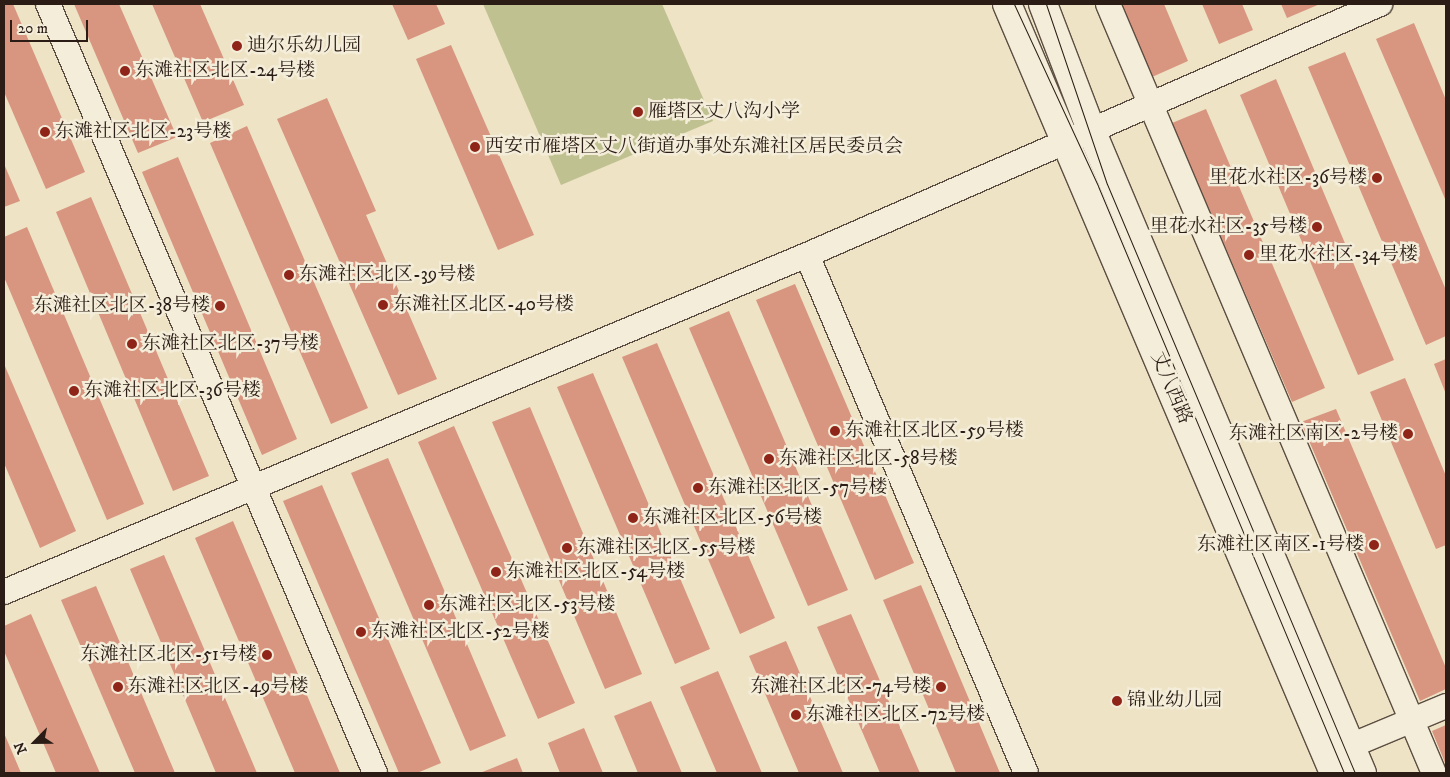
<!DOCTYPE html>
<html>
<head>
<meta charset="utf-8">
<style>
	body { margin:0 }
	#map { position:relative; width:1450px; height:777px; overflow:hidden; background:#eee3c5; font-family:"IM FELL DW Pica","Noto Serif SC",serif }
	div>[style] { position:absolute }
	[style*='--x'] { left:calc(var(--x)*1px); top:calc(var(--y)*1px); width:calc(var(--w)*1px); rotate:calc(var(--a)*1deg) }
	.green>* { inset:0; background:#bfc190 }
	.building>* { inset:0; background:#d8957f }
	.roads { filter:drop-shadow(1px 0 #5c4e42) drop-shadow(-1px 0 #5c4e42) drop-shadow(0 1px #5c4e42) drop-shadow(0 -1px #5c4e42) }
	.street>* { height:24px; margin:-12px; padding:0 12px; transform-origin:12px; border-radius:12px; background:#f4edd9 }
	.secondary>* { height:28px; margin:-14px; padding:0 14px; transform-origin:14px; border-radius:14px; background:#f4edd9 }
	.tram>* { height:1px; margin:-0.5px; padding:0 0.5px; transform-origin:0.5px; border-radius:0.5px; background:#2b1d16 }
	.dots>* { width:14px; height:14px; translate:-50% -50%; box-sizing:border-box; border:2px solid #f4edd9; border-radius:50% }
	span { translate:-50% -50%; white-space:nowrap; text-align:center; line-height:1.15; -webkit-text-stroke:5px #f4edd9; paint-order:stroke }
	.poi-label { font-size:19px; color:#2b1d16 }
	.left { translate:0 -50%; text-align:left }
	.right { translate:-100% -50%; text-align:right }
	.street-label { font-size:19px; color:#2b1d16 }
	.frame { position:absolute; inset:0; border:5px solid #2b1d16; pointer-events:none }
	.north { position:absolute; left:10px; top:717px; width:50px; height:50px; -webkit-text-stroke:4px #f4edd9; paint-order:stroke; rotate:247deg; font-size:14px; font-weight:700; line-height:20px; text-align:center; color:#2b1d16 }
	.north::after { content:''; display:block; margin:auto; width:18px; height:22px; background:#2b1d16; clip-path:polygon(50% 0,100% 100%,50% 72%,0 100%) }
	.scale { position:absolute; left:10px; top:20px; width:78px; height:22px; box-sizing:border-box; border:2px solid #2b1d16; border-top:0; padding-left:6px; font-size:15px; line-height:18px; white-space:nowrap; color:#2b1d16; -webkit-text-stroke:4px #f4edd9; paint-order:stroke }
</style>
</head>
<body>
<div id="map">
	<div class="green">
		<i style="clip-path:polygon(483px 4px,662px 4px,713px 121px,561px 185px)"></i>
	</div>
	<div class="building">
		<i style="clip-path:polygon(4px 4px,13px 4px,85px 172px,46px 189px,4px 92px)"></i>
		<i style="clip-path:polygon(74px 4px,119px 4px,177px 137px,138px 153px)"></i>
		<i style="clip-path:polygon(152px 4px,200px 4px,244px 105px,203px 122px)"></i>
		<i style="clip-path:polygon(392px 4px,436px 4px,445px 24px,408px 40px)"></i>
		<i style="clip-path:polygon(1121px 4px,1164px 4px,1188px 61px,1152px 77px)"></i>
		<i style="clip-path:polygon(1202px 4px,1242px 4px,1253px 30px,1219px 44px)"></i>
		<i style="clip-path:polygon(1281px 4px,1320px 4px,1287px 18px)"></i>
		<i style="clip-path:polygon(1414px 23px,1446px 100px,1446px 201px,1376px 39px)"></i>
		<i style="clip-path:polygon(451px 45px,534px 235px,498px 250px,416px 59px)"></i>
		<i style="clip-path:polygon(1345px 52px,1446px 290px,1446px 336px,1426px 345px,1308px 67px)"></i>
		<i style="clip-path:polygon(1276px 79px,1394px 360px,1358px 375px,1240px 95px)"></i>
		<i style="clip-path:polygon(327px 98px,376px 211px,366px 215px,437px 379px,398px 395px,277px 119px)"></i>
		<i style="clip-path:polygon(1206px 109px,1325px 388px,1292px 402px,1172px 123px)"></i>
		<i style="clip-path:polygon(247px 126px,368px 408px,331px 424px,210px 143px)"></i>
		<i style="clip-path:polygon(178px 157px,297px 439px,262px 455px,142px 172px)"></i>
		<i style="clip-path:polygon(4px 164px,20px 201px,4px 207px)"></i>
		<i style="clip-path:polygon(91px 197px,209px 476px,173px 491px,56px 212px)"></i>
		<i style="clip-path:polygon(27px 227px,144px 504px,107px 520px,4px 277px,4px 237px)"></i>
		<i style="clip-path:polygon(795px 284px,914px 563px,875px 580px,756px 300px)"></i>
		<i style="clip-path:polygon(729px 311px,848px 590px,808px 606px,689px 328px)"></i>
		<i style="clip-path:polygon(657px 343px,775px 618px,740px 634px,622px 357px)"></i>
		<i style="clip-path:polygon(1446px 359px,1446px 394px,1434px 364px)"></i>
		<i style="clip-path:polygon(4px 364px,76px 531px,40px 548px,4px 463px)"></i>
		<i style="clip-path:polygon(593px 373px,710px 649px,675px 664px,557px 387px)"></i>
		<i style="clip-path:polygon(1405px 378px,1446px 476px,1446px 545px,1436px 549px,1370px 392px)"></i>
		<i style="clip-path:polygon(530px 407px,642px 674px,605px 689px,492px 422px)"></i>
		<i style="clip-path:polygon(1336px 409px,1446px 668px,1446px 689px,1420px 701px,1301px 422px)"></i>
		<i style="clip-path:polygon(454px 426px,575px 703px,538px 719px,418px 442px)"></i>
		<i style="clip-path:polygon(388px 458px,506px 736px,470px 751px,351px 473px)"></i>
		<i style="clip-path:polygon(322px 485px,441px 763px,417px 773px,399px 773px,283px 501px)"></i>
		<i style="clip-path:polygon(233px 521px,340px 773px,295px 773px,195px 538px)"></i>
		<i style="clip-path:polygon(164px 555px,257px 773px,216px 773px,130px 569px)"></i>
		<i style="clip-path:polygon(921px 585px,1000px 773px,956px 773px,883px 600px)"></i>
		<i style="clip-path:polygon(96px 586px,175px 773px,135px 773px,61px 600px)"></i>
		<i style="clip-path:polygon(31px 614px,100px 773px,56px 773px,4px 651px,4px 626px)"></i>
		<i style="clip-path:polygon(851px 614px,920px 773px,880px 773px,817px 627px)"></i>
		<i style="clip-path:polygon(786px 641px,843px 773px,799px 773px,749px 656px)"></i>
		<i style="clip-path:polygon(718px 671px,762px 773px,717px 773px,680px 687px)"></i>
		<i style="clip-path:polygon(651px 701px,682px 773px,638px 773px,614px 716px)"></i>
		<i style="clip-path:polygon(1446px 725px,1446px 765px,1432px 731px)"></i>
		<i style="clip-path:polygon(584px 728px,603px 773px,560px 773px,548px 743px)"></i>
		<i style="clip-path:polygon(4px 733px,21px 773px,4px 773px)"></i>
		<i style="clip-path:polygon(517px 758px,523px 773px,480px 773px)"></i>
	</div>
	<div class="roads">
		<div class="street">
			<i style="--x:48;--y:4;--w:836;--a:66.96"></i>
			<i style="--x:1108;--y:4;--w:835;--a:67.03"></i>
			<i style="--x:807;--y:255;--w:562;--a:67.08"></i>
			<i style="--x:4;--y:592;--w:871;--a:-22.77"></i>
			<i style="--x:807;--y:255;--w:626;--a:-23.66"></i>
			<i style="--x:1350;--y:746;--w:104;--a:-22.6"></i>
		</div>
		<div class="secondary">
			<i style="--x:1007;--y:4;--w:836;--a:66.96"></i>
			<i style="--x:1043;--y:4;--w:135;--a:69.1"></i>
			<i style="--x:1091;--y:130;--w:698;--a:67.15"></i>
		</div>
	</div>
	<div class="tram">
		<i style="--x:1014;--y:4;--w:200;--a:65.2"></i>
		<i style="--x:1098;--y:186;--w:636;--a:67.26"></i>
		<i style="--x:1046;--y:4;--w:190;--a:71.3"></i>
		<i style="--x:1107;--y:184;--w:639;--a:67.17"></i>
	</div>
	<div class="dots">
		<i style="left:237px;top:46px;background:#8f2418"></i>
		<i style="left:125px;top:71px;background:#8f2418"></i>
		<i style="left:638px;top:112px;background:#8f2418"></i>
		<i style="left:45px;top:132px;background:#8f2418"></i>
		<i style="left:475px;top:147px;background:#8f2418"></i>
		<i style="left:1377px;top:178px;background:#8f2418"></i>
		<i style="left:1317px;top:227px;background:#8f2418"></i>
		<i style="left:1249px;top:255px;background:#8f2418"></i>
		<i style="left:289px;top:275px;background:#8f2418"></i>
		<i style="left:383px;top:305px;background:#8f2418"></i>
		<i style="left:220px;top:306px;background:#8f2418"></i>
		<i style="left:132px;top:344px;background:#8f2418"></i>
		<i style="left:74px;top:391px;background:#8f2418"></i>
		<i style="left:835px;top:431px;background:#8f2418"></i>
		<i style="left:1408px;top:434px;background:#8f2418"></i>
		<i style="left:769px;top:459px;background:#8f2418"></i>
		<i style="left:698px;top:488px;background:#8f2418"></i>
		<i style="left:633px;top:518px;background:#8f2418"></i>
		<i style="left:1374px;top:545px;background:#8f2418"></i>
		<i style="left:567px;top:548px;background:#8f2418"></i>
		<i style="left:496px;top:572px;background:#8f2418"></i>
		<i style="left:429px;top:605px;background:#8f2418"></i>
		<i style="left:361px;top:632px;background:#8f2418"></i>
		<i style="left:267px;top:655px;background:#8f2418"></i>
		<i style="left:118px;top:687px;background:#8f2418"></i>
		<i style="left:941px;top:687px;background:#8f2418"></i>
		<i style="left:1117px;top:701px;background:#8f2418"></i>
		<i style="left:796px;top:715px;background:#8f2418"></i>
	</div>
	<div class="poi-label">
		<span class="left" style="left:247px;top:46px">迪尔乐幼儿园</span>
		<span class="left" style="left:135px;top:71px">东滩社区北区-24号楼</span>
		<span class="left" style="left:648px;top:112px">雁塔区丈八沟小学</span>
		<span class="left" style="left:55px;top:132px">东滩社区北区-23号楼</span>
		<span class="left" style="left:485px;top:147px">西安市雁塔区丈八街道办事处东滩社区居民委员会</span>
		<span class="right" style="left:1367px;top:178px">里花水社区-36号楼</span>
		<span class="right" style="left:1307px;top:227px">里花水社区-35号楼</span>
		<span class="left" style="left:1259px;top:255px">里花水社区-34号楼</span>
		<span class="left" style="left:299px;top:275px">东滩社区北区-39号楼</span>
		<span class="left" style="left:393px;top:305px">东滩社区北区-40号楼</span>
		<span class="right" style="left:210px;top:306px">东滩社区北区-38号楼</span>
		<span class="left" style="left:142px;top:344px">东滩社区北区-37号楼</span>
		<span class="left" style="left:84px;top:391px">东滩社区北区-36号楼</span>
		<span class="left" style="left:845px;top:431px">东滩社区北区-59号楼</span>
		<span class="right" style="left:1398px;top:434px">东滩社区南区-2号楼</span>
		<span class="left" style="left:779px;top:459px">东滩社区北区-58号楼</span>
		<span class="left" style="left:708px;top:488px">东滩社区北区-57号楼</span>
		<span class="left" style="left:643px;top:518px">东滩社区北区-56号楼</span>
		<span class="right" style="left:1364px;top:545px">东滩社区南区-1号楼</span>
		<span class="left" style="left:577px;top:548px">东滩社区北区-55号楼</span>
		<span class="left" style="left:506px;top:572px">东滩社区北区-54号楼</span>
		<span class="left" style="left:439px;top:605px">东滩社区北区-53号楼</span>
		<span class="left" style="left:371px;top:632px">东滩社区北区-52号楼</span>
		<span class="right" style="left:257px;top:655px">东滩社区北区-51号楼</span>
		<span class="left" style="left:128px;top:687px">东滩社区北区-49号楼</span>
		<span class="right" style="left:931px;top:687px">东滩社区北区-74号楼</span>
		<span class="left" style="left:1127px;top:701px">锦业幼儿园</span>
		<span class="left" style="left:806px;top:715px">东滩社区北区-72号楼</span>
	</div>
	<div class="street-label">
		<span style="left:1171px;top:388px;rotate:67deg">丈八西路</span>
	</div>
	<div class="frame"></div>
	<div class="north">N</div>
	<div class="scale">20 m</div>
</div>
</body>
</html>
